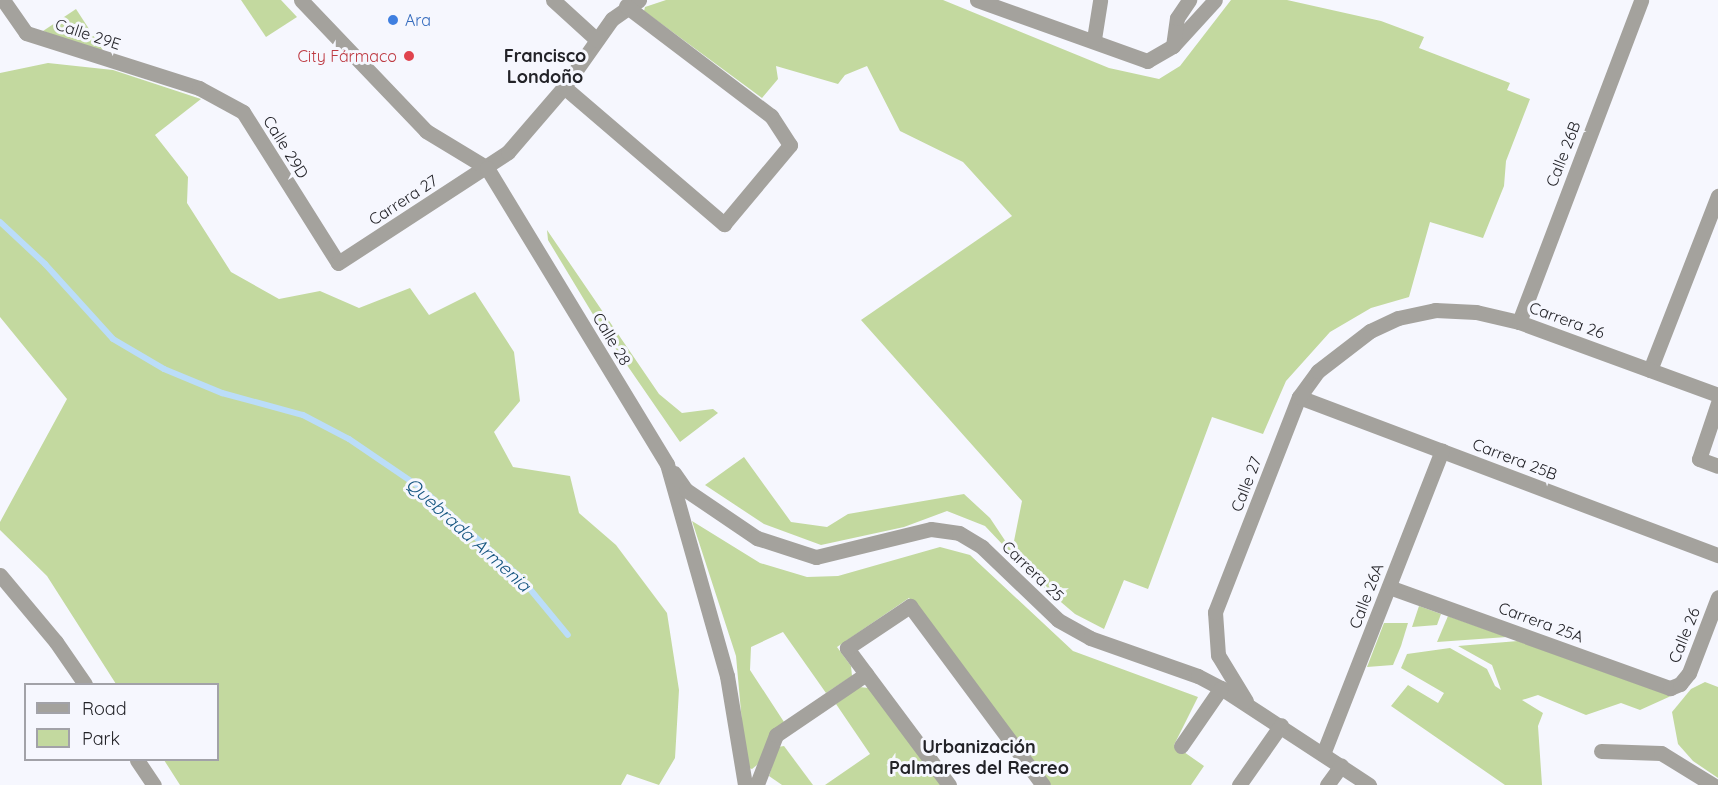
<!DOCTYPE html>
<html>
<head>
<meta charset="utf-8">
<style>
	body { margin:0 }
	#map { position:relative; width:1718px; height:785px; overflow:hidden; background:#f6f7fe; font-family:Quicksand,sans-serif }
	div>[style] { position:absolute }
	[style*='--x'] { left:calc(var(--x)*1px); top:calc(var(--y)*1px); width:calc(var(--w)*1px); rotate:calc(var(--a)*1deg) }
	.green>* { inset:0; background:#c3d99f }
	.stream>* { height:6px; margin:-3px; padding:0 3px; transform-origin:3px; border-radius:3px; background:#bbddf9 }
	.minor>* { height:15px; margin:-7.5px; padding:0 7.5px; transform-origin:7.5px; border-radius:7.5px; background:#a4a29d }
	.dots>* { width:16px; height:16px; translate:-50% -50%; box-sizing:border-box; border:3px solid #f6f7fe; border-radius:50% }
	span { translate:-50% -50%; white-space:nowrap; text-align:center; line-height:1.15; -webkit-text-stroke:6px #f6f7fe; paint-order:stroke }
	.shop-label { font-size:16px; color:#366cbe }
	.left { translate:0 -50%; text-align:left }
	.street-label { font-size:16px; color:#232328 }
	.health-label { font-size:16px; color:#be3a42 }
	.right { translate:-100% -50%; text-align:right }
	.neighbourhood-label { font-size:18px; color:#232328; font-weight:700 }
	.water-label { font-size:18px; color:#13547f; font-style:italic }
	.legend { position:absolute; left:24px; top:683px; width:195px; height:78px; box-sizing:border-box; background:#f6f7fe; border:2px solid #a2a2a8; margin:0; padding:8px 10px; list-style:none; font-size:18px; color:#232328 }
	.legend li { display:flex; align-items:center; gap:12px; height:30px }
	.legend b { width:30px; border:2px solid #a2a2a8 }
</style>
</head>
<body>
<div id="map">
	<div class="green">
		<i style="clip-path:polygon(241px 0,281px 0,297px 17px,266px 37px)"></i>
		<i style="clip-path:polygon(666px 0,943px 0,1109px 68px,1159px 79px,1180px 66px,1231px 0,1287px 0,1381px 21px,1424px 37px,1419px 48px,1510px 83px,1507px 90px,1530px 99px,1506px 161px,1504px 186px,1483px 238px,1430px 222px,1409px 297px,1371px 308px,1330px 332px,1286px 381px,1263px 434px,1212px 417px,1148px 589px,1124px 580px,1104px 629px,1075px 614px,1041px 585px,985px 526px,947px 511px,904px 527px,821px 545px,764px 524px,705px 485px,744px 457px,791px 522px,827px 527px,848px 514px,964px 494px,990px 518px,1012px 551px,1022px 501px,861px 320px,1012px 216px,963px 162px,900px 131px,867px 66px,845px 75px,838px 84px,776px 66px,778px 79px,762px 98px,644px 11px,645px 7px)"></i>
		<i style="clip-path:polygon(76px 9px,106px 55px,43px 31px)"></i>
		<i style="clip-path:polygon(48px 63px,113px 70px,201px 99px,155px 135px,188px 177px,187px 203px,231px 272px,279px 299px,320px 291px,359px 308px,410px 288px,429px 315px,475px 292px,514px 352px,520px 401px,494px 432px,513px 467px,570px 476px,579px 513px,616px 545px,667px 613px,679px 690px,675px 758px,659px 785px,627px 774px,621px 785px,180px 785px,164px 760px,218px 760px,218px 684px,116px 684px,47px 576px,0 530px,0 522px,67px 399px,0 317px,0 73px)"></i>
		<i style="clip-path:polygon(547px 230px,659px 394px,682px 413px,713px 409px,718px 413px,680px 442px,600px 326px,548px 240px)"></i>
		<i style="clip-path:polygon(692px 521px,760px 563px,807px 577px,838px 576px,940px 547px,970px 555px,1073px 651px,1198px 697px,1174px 745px,1204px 766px,1191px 785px,1051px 785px,909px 598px,837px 647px,851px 666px,852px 676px,826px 693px,783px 632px,751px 647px,750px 670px,784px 722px,757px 765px,752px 769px,746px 767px,736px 656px)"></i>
		<i style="clip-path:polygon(1419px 606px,1441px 614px,1437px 625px,1412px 627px)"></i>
		<i style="clip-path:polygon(1448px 616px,1507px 637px,1437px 642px)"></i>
		<i style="clip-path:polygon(1384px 623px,1408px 623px,1401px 646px,1393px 665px,1367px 667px)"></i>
		<i style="clip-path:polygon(1518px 641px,1671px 696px,1640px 710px,1621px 703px,1586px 715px,1538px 695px,1522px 700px,1543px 713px,1538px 726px,1542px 785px,1505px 785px,1391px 706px,1408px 685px,1438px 703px,1444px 693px,1401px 668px,1407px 654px,1450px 648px,1487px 669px,1495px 686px,1501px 690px,1492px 665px,1458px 646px)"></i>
		<i style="clip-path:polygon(1705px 682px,1718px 687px,1718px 778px,1693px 761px,1678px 744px,1672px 712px,1691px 689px)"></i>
		<i style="clip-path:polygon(859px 687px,869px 688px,941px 785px,825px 785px,870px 754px,836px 704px)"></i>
		<i style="clip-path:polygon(784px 746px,813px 785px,782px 785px,769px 776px,778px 747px)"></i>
	</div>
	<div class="stream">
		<i style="--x:0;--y:222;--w:62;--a:43"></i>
		<i style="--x:45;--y:264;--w:101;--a:47.8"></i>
		<i style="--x:113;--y:339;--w:59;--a:30.5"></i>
		<i style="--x:164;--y:369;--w:63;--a:22.5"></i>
		<i style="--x:222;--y:393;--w:84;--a:15.2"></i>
		<i style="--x:303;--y:415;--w:52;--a:27.6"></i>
		<i style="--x:349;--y:439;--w:87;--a:34.2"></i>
		<i style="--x:421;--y:488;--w:133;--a:42"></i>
		<i style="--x:520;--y:577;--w:75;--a:50.4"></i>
	</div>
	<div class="minor">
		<i style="--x:3;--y:0;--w:40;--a:55.1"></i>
		<i style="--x:26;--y:33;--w:182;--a:17.6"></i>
		<i style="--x:199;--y:88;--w:50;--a:28.6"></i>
		<i style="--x:243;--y:112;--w:178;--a:57.8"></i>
		<i style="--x:338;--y:263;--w:203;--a:-33.1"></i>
		<i style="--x:508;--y:152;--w:86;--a:-49.3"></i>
		<i style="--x:564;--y:87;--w:83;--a:-54.8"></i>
		<i style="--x:612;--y:19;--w:33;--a:-35"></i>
		<i style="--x:301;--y:0;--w:181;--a:46.3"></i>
		<i style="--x:426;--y:131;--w:71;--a:31.2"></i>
		<i style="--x:487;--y:168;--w:346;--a:58.7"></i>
		<i style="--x:667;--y:464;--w:220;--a:74.2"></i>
		<i style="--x:727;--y:676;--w:110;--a:80.6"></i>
		<i style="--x:553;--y:0;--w:59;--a:42.3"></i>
		<i style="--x:977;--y:0;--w:181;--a:19.7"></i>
		<i style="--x:1147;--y:61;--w:30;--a:-30"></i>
		<i style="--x:1173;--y:46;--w:62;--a:-47.6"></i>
		<i style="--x:1094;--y:39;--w:39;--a:-81"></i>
		<i style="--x:1173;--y:46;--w:28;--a:-82"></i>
		<i style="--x:1177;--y:18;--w:22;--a:-56"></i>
		<i style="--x:564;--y:87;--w:211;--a:40.6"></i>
		<i style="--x:724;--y:224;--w:103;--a:-50.1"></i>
		<i style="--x:790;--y:145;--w:35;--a:-123"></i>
		<i style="--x:771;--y:116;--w:182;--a:-142.8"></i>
		<i style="--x:1519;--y:322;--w:344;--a:-69.2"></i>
		<i style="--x:1650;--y:370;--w:187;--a:-68.7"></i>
		<i style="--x:1299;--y:397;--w:448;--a:20.7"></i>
		<i style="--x:1718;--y:403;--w:59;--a:108.7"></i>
		<i style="--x:1699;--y:459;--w:20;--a:20"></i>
		<i style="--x:674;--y:473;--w:21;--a:55"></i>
		<i style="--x:686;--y:490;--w:86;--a:34.1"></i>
		<i style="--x:757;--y:538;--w:62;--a:17.9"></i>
		<i style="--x:816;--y:557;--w:118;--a:-13.7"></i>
		<i style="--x:931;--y:529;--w:28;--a:8"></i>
		<i style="--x:959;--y:533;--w:27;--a:31"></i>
		<i style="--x:982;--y:547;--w:105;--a:43.8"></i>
		<i style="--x:1058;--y:620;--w:37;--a:29"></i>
		<i style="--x:1090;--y:638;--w:114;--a:19.4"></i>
		<i style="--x:1198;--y:676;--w:26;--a:28"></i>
		<i style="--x:1221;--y:688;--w:177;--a:33.2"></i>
		<i style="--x:0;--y:575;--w:87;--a:50.1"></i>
		<i style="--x:56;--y:642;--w:51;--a:55.4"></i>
		<i style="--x:1389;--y:587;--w:299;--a:19.8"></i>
		<i style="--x:1670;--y:688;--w:11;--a:-22"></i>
		<i style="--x:1680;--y:684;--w:14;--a:-51"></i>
		<i style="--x:1689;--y:673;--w:81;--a:-69.1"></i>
		<i style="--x:1246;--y:701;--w:54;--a:-121.3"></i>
		<i style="--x:1218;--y:655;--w:43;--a:-94"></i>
		<i style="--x:1215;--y:612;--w:231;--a:-68.7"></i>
		<i style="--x:1299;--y:397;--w:32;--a:-54"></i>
		<i style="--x:1318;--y:371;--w:66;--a:-37.6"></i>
		<i style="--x:1370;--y:331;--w:31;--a:-25"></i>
		<i style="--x:1398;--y:318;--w:38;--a:-12"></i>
		<i style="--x:1435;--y:310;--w:41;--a:2.8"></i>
		<i style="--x:1476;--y:312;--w:44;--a:13.1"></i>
		<i style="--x:1519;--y:322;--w:212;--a:20.1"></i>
		<i style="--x:1181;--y:746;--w:70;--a:-55.4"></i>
		<i style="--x:1601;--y:751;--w:60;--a:1.9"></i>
		<i style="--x:1661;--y:753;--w:61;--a:31.6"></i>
		<i style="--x:1323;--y:754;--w:326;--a:-68.6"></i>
		<i style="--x:137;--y:760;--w:30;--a:56"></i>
		<i style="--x:757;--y:784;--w:53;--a:-68.8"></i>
		<i style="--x:776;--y:735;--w:109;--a:-34.1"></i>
		<i style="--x:949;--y:785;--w:171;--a:-126.7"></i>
		<i style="--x:847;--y:648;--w:76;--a:-33.7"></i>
		<i style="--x:910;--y:606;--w:223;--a:53.4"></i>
		<i style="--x:1239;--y:785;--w:73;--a:-55"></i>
		<i style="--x:1327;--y:785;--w:24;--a:-54"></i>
	</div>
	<div class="dots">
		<i style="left:393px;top:20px;background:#3f7fe0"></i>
		<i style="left:409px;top:56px;background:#e0444e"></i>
	</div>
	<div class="shop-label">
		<span class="left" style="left:405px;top:20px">Ara</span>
	</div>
	<div class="street-label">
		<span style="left:88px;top:34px;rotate:18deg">Calle 29E</span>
		<span style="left:286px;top:147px;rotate:58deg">Calle 29D</span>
		<span style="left:1563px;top:154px;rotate:-69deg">Calle 26B</span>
		<span style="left:403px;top:200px;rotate:-33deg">Carrera 27</span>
		<span style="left:1567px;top:320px;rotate:20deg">Carrera 26</span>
		<span style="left:612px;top:339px;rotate:59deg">Calle 28</span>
		<span style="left:1515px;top:459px;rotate:21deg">Carrera 25B</span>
		<span style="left:1246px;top:484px;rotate:-69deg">Calle 27</span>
		<span style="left:1033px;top:571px;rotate:44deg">Carrera 25</span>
		<span style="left:1366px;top:596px;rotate:-69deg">Calle 26A</span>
		<span style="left:1541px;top:622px;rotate:20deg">Carrera 25A</span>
		<span style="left:1684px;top:635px;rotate:-68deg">Calle 26</span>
	</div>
	<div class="health-label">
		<span class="right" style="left:397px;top:56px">City Fármaco</span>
	</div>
	<div class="neighbourhood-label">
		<span style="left:545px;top:67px">Francisco<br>Londoño</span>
		<span style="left:979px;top:758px">Urbanización<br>Palmares del Recreo</span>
	</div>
	<div class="water-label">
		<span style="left:468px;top:535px;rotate:42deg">Quebrada Armenia</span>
	</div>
	<ul class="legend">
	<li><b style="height:8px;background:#a4a29d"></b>Road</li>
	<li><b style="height:16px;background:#c3d99f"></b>Park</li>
	</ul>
</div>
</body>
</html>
